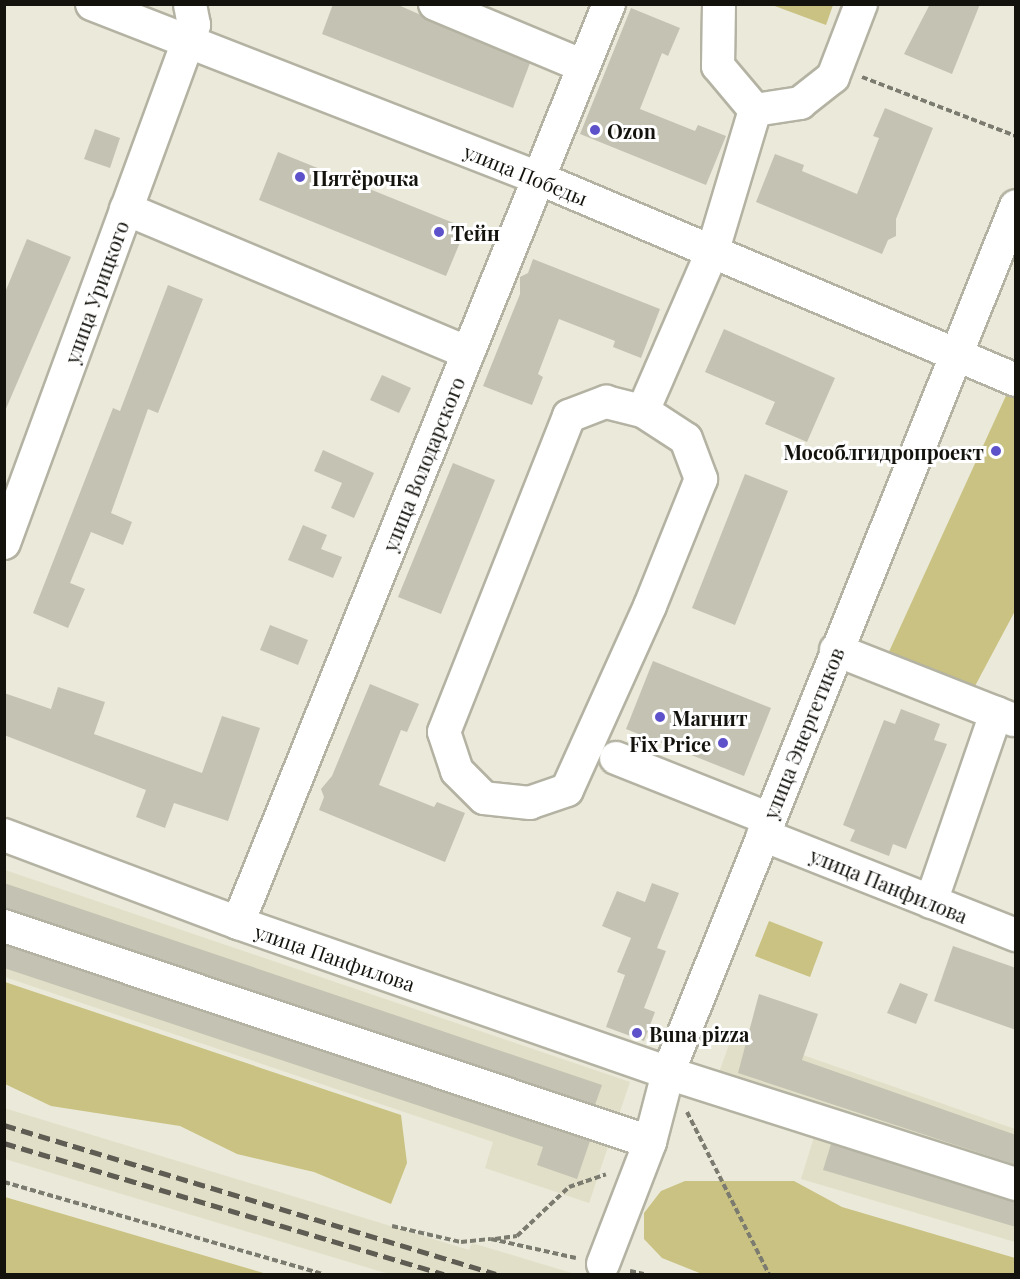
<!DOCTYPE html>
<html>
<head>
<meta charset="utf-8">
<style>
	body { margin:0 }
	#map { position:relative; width:1020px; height:1279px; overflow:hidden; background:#ebe9d9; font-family:"Playfair Display",serif }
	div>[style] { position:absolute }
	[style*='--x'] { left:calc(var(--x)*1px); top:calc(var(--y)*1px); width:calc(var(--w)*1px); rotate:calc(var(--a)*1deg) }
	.built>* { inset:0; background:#e1dfc7 }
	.green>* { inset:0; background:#c9c282 }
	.building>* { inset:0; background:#c4c3b3 }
	.path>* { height:4px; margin-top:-2px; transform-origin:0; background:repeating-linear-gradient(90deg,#7c7b70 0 6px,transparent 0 9px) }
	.roads { filter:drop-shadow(2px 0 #b4b3a3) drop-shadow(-2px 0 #b4b3a3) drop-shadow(0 2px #b4b3a3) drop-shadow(0 -2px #b4b3a3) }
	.minor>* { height:32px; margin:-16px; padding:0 16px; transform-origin:16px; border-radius:16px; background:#fff }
	.rail>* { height:4.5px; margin-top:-2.25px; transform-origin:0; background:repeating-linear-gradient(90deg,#5e5c53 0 12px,transparent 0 18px) }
	.dots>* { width:16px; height:16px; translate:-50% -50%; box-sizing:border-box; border:3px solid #fff; border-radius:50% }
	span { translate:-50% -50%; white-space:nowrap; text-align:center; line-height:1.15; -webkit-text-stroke:6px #fff; paint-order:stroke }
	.poi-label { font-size:20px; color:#13120d; font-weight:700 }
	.left { translate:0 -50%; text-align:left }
	.right { translate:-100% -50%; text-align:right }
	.street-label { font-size:20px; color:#13120d }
	.frame { position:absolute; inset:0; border:6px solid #13120d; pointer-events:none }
</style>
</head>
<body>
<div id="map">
	<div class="built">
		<i style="clip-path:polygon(5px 870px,630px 1082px,589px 1203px,485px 1168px,493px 1142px,5px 977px)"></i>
		<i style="clip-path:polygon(734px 1031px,1015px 1129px,1015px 1242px,801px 1179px,822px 1111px,717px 1078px)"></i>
		<i style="clip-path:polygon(4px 1108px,469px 1250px,472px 1243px,575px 1274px,389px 1274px,5px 1159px)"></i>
	</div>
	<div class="green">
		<i style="clip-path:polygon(772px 5px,833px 5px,826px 25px)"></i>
		<i style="clip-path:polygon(1015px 376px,1015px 611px,967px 701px,882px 667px)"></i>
		<i style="clip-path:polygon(769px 921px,823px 942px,810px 977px,755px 956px)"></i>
		<i style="clip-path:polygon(5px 982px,401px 1115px,407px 1163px,391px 1204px,314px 1172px,237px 1154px,180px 1126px,51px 1106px,5px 1084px)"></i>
		<i style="clip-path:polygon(685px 1181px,794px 1181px,842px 1207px,1015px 1258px,1015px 1274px,702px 1274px,662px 1258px,644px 1239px,644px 1213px,661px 1191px)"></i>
		<i style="clip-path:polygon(4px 1197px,5px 1197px,267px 1274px,5px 1274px)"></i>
	</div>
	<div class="building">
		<i style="clip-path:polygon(333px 4px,396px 4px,530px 63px,513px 108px,322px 34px)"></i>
		<i style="clip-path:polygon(930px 4px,980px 4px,952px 74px,904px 54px)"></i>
		<i style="clip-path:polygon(631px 8px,680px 28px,668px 56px,662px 53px,640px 109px,695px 131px,698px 125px,726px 136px,706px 185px,580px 134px)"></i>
		<i style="clip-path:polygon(885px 108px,933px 128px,896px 219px,896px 236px,888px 240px,882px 254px,756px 202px,775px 154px,804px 165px,802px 171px,857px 194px,879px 138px,873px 136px)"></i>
		<i style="clip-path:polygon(95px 129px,120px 138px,110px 168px,84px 159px)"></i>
		<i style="clip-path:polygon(278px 152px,466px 228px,446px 276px,259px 200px)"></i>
		<i style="clip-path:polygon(27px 239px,71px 257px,5px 411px,4px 295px)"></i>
		<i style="clip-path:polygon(533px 259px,660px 309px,641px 358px,613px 347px,615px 341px,559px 319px,538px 374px,543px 377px,532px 405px,483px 386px,520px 294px,520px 277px,528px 273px)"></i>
		<i style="clip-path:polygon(168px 285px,203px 299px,158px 413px,148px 409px,111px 513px,132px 522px,123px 545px,91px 532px,70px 583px,85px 589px,68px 628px,33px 613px,113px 408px,120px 411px)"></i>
		<i style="clip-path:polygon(724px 329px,835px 378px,807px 442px,765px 424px,775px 402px,705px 372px)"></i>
		<i style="clip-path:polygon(382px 375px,411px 388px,399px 413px,370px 400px)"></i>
		<i style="clip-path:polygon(323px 450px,374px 473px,354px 518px,331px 508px,342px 483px,314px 471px)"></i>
		<i style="clip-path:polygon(453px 463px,495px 480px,441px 614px,398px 597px)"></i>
		<i style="clip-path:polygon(745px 474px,788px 491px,735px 625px,692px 608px)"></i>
		<i style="clip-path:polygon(303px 525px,327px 535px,321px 549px,342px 557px,333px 578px,288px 560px)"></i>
		<i style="clip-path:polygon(270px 625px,308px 640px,298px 665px,260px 650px)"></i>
		<i style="clip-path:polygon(653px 661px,771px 708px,744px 776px,626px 729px)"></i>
		<i style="clip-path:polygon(370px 684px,419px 704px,407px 732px,401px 730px,379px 785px,434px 807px,437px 802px,465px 813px,445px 862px,319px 810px,324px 797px,321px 789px,332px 776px)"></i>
		<i style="clip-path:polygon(58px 687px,105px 702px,94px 734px,202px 773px,222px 716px,260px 728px,228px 821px,174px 803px,165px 828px,136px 817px,146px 790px,4px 735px,4px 693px,51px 709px)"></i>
		<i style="clip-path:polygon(901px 709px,940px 724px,934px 740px,947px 744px,906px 849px,893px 844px,889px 856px,850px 841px,855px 830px,843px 825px,884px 720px,895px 724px)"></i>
		<i style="clip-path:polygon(4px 883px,602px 1085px,595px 1105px,4px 909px)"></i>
		<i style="clip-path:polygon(652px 883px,679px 893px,657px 948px,666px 951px,644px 1008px,655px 1012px,644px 1041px,606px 1027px,625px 975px,617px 972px,631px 938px,602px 926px,617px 891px,645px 902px)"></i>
		<i style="clip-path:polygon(4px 945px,590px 1141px,577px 1179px,537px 1165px,543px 1147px,4px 968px)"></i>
		<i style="clip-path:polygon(953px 946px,1016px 968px,1016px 1030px,934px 1001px)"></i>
		<i style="clip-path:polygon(900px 983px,928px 994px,916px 1024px,887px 1013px)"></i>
		<i style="clip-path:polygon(759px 994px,818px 1014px,802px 1060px,1016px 1135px,1016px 1165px,738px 1073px)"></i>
		<i style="clip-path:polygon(831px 1144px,1016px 1201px,1016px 1227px,823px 1170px)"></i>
	</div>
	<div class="path">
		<i style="--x:862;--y:77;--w:165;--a:21"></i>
		<i style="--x:687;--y:1112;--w:182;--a:63.2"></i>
		<i style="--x:4;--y:1182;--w:332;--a:16.1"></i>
		<i style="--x:392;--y:1226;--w:71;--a:13.1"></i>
		<i style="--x:461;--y:1242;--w:30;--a:-6"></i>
		<i style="--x:491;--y:1239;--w:87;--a:12.6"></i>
		<i style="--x:495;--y:1239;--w:22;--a:-8"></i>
		<i style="--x:517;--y:1236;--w:71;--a:-43.3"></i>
		<i style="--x:569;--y:1187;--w:39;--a:-19"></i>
		<i style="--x:630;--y:1271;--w:14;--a:12"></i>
	</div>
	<div class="roads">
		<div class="minor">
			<i style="--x:92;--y:4;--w:479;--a:21.3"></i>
			<i style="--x:538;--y:178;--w:519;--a:22.91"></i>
			<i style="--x:435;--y:4;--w:160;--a:22.7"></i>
			<i style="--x:719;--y:4;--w:62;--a:90.9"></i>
			<i style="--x:718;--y:66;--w:57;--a:49.9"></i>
			<i style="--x:126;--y:209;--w:371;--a:22.8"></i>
			<i style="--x:643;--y:411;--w:51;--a:33.1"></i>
			<i style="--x:686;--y:439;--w:43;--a:69.4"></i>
			<i style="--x:701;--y:479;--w:137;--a:111.9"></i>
			<i style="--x:650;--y:606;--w:202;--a:114.3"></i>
			<i style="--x:567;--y:790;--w:39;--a:161"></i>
			<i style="--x:530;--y:803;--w:46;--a:-173.8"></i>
			<i style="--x:484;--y:798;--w:38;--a:-135"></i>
			<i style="--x:457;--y:771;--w:41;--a:-108.4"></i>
			<i style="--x:444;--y:732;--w:340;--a:-68.4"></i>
			<i style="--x:569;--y:416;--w:40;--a:-21"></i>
			<i style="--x:606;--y:402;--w:38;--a:14"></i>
			<i style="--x:643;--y:411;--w:176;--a:-66.5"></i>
			<i style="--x:713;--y:250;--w:146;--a:-73.3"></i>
			<i style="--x:755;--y:110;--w:46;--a:-8.8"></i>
			<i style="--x:800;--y:103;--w:42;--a:-38.2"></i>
			<i style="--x:833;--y:77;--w:78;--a:-69"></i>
			<i style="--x:4;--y:543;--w:552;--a:-69.86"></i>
			<i style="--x:194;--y:25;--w:21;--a:-101"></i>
			<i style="--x:836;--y:650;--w:191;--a:21.5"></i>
			<i style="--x:616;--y:758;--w:165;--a:21.7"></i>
			<i style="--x:4;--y:835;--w:250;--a:20.6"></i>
			<i style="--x:238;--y:923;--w:455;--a:19.2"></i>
			<i style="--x:668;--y:1073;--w:365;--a:17.7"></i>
			<i style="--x:763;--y:835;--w:272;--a:21.6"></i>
			<i style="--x:931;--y:902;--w:200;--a:-71"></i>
			<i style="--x:238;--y:923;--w:991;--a:-68.02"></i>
			<i style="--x:4;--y:926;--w:681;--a:18.49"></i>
			<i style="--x:603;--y:1264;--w:131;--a:-68.9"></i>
			<i style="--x:650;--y:1142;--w:71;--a:-75.4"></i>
			<i style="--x:668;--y:1073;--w:934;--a:-68.13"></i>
		</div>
	</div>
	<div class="rail">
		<i style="--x:4;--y:1125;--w:514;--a:16.85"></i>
		<i style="--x:4;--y:1143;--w:459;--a:16.6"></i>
	</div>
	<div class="dots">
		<i style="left:595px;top:130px;background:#5e52ca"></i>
		<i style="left:300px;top:177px;background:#5e52ca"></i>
		<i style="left:439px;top:232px;background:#5e52ca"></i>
		<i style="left:996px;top:451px;background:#5e52ca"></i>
		<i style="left:660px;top:717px;background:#5e52ca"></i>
		<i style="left:723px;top:743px;background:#5e52ca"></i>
		<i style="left:637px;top:1033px;background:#5e52ca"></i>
	</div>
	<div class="poi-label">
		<span class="left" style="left:607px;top:130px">Ozon</span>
		<span class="left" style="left:312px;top:177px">Пятёрочка</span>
		<span class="left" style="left:451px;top:232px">Тейн</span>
		<span class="right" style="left:984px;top:451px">Мособлгидропроект</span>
		<span class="left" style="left:672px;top:717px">Магнит</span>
		<span class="right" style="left:711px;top:743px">Fix Price</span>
		<span class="left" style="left:649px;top:1033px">Buna pizza</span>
	</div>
	<div class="street-label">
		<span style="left:526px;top:174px;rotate:22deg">улица Победы</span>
		<span style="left:96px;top:292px;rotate:-70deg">улица Урицкого</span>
		<span style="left:423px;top:464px;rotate:-68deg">улица Володарского</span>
		<span style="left:803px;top:733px;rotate:-68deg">улица Энергетиков</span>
		<span style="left:889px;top:885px;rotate:22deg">улица Панфилова</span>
		<span style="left:335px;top:957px;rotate:19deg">улица Панфилова</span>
	</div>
	<div class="frame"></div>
</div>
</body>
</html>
